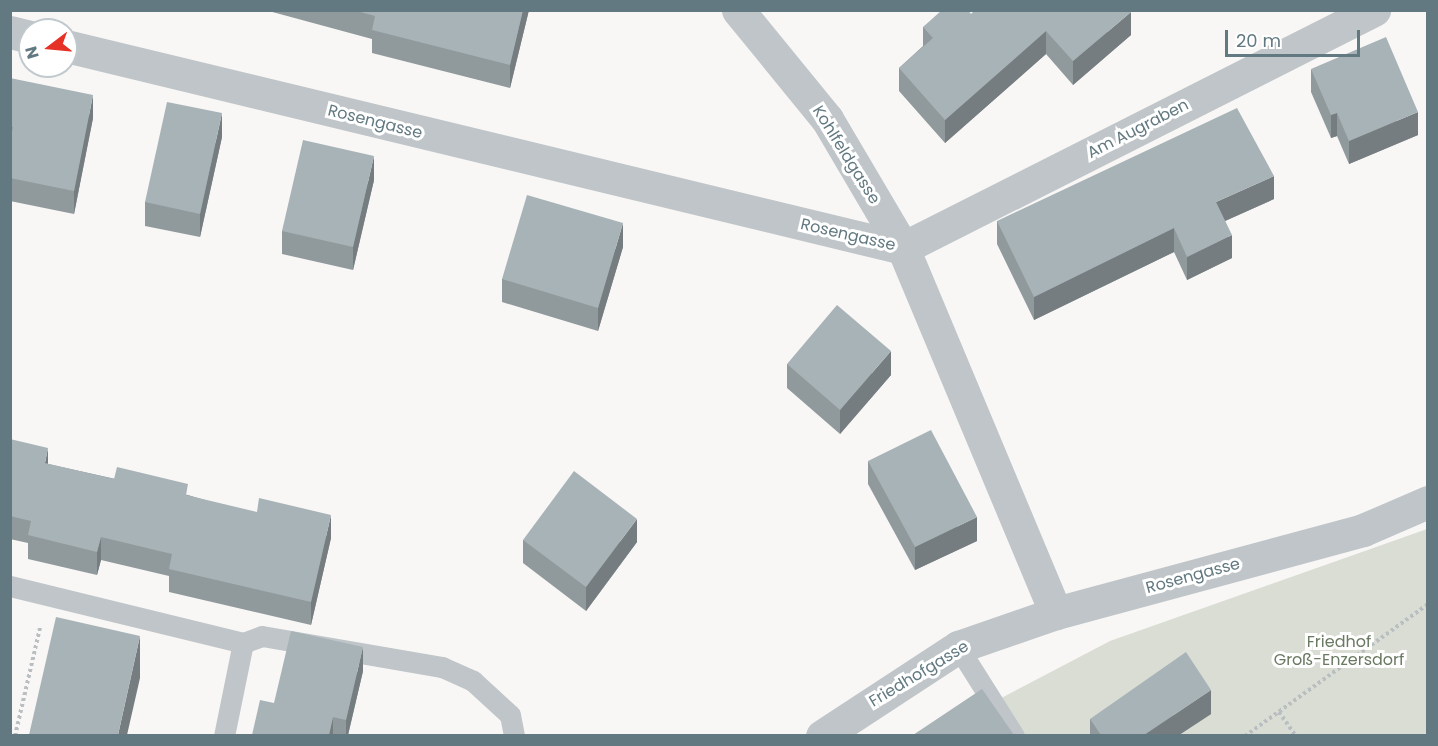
<!DOCTYPE html>
<html>
<head>
<meta charset="utf-8">
<style>
	body { margin:0 }
	#map { position:relative; width:1438px; height:746px; overflow:hidden; background:#f8f7f5; font-family:Poppins,sans-serif }
	div>[style] { position:absolute }
	[style*='--x'] { left:calc(var(--x)*1px); top:calc(var(--y)*1px); width:calc(var(--w)*1px); rotate:calc(var(--a)*1deg) }
	.green>* { inset:0; background:#d9ddd4 }
	.path>* { height:4px; margin-top:-2px; transform-origin:0; background:repeating-linear-gradient(90deg,#b9bec0 0 3px,transparent 0 6px) }
	.service>* { height:21px; margin:-10.5px; padding:0 10.5px; transform-origin:10.5px; border-radius:10.5px; background:#bfc5c8 }
	.minor>* { height:33px; margin:-16.5px; padding:0 16.5px; transform-origin:16.5px; border-radius:16.5px; background:#bfc5c8 }
	.wall>* { inset:0; background:#909a9d }
	.shaded-wall>* { inset:0; background:#767d80 }
	.building>* { inset:0; background:#a8b3b7 }
	span { translate:-50% -50%; white-space:nowrap; text-align:center; line-height:1.15; -webkit-text-stroke:6px #fff; paint-order:stroke }
	.street-label { font-size:16px; color:#627981 }
	.park-label { font-size:16px; color:#6a7961 }
	.frame { position:absolute; inset:0; border:12px solid #627981; pointer-events:none }
	.north { position:absolute; left:18px; top:18px; width:60px; height:60px; box-sizing:border-box; background:#fff; border:2px solid #c0c9cd; border-radius:50%; rotate:254deg; font-size:16px; font-weight:700; line-height:24px; text-align:center; color:#627981 }
	.north::after { content:''; display:block; margin:auto; width:21px; height:27px; background:#e63127; clip-path:polygon(50% 0,100% 100%,50% 72%,0 100%) }
	.scale { position:absolute; left:1225px; top:30px; width:135px; height:27px; box-sizing:border-box; border:3px solid #627981; border-top:0; padding-left:8px; font-size:18px; line-height:21px; white-space:nowrap; color:#627981; -webkit-text-stroke:4px #fff; paint-order:stroke }
</style>
</head>
<body>
<div id="map">
	<div class="green">
		<i style="clip-path:polygon(1427px 529px,1427px 735px,929px 736px,1110px 641px)"></i>
	</div>
	<div class="path">
		<i style="--x:1279;--y:712;--w:29;--a:55"></i>
		<i style="--x:15;--y:736;--w:111;--a:-77"></i>
		<i style="--x:1245;--y:736;--w:226;--a:-35.8"></i>
	</div>
	<div class="service">
		<i style="--x:10;--y:586;--w:240;--a:13.7"></i>
		<i style="--x:243;--y:643;--w:20;--a:-20"></i>
		<i style="--x:262;--y:636;--w:183;--a:9.8"></i>
		<i style="--x:442;--y:667;--w:34;--a:24"></i>
		<i style="--x:473;--y:681;--w:50;--a:42.6"></i>
		<i style="--x:510;--y:715;--w:21;--a:79"></i>
		<i style="--x:958;--y:647;--w:105;--a:57.8"></i>
		<i style="--x:224;--y:736;--w:95;--a:-78.5"></i>
	</div>
	<div class="minor">
		<i style="--x:738;--y:10;--w:141;--a:50.8"></i>
		<i style="--x:827;--y:119;--w:150;--a:59.5"></i>
		<i style="--x:903;--y:248;--w:528;--a:-26.81"></i>
		<i style="--x:10;--y:32;--w:21;--a:14"></i>
		<i style="--x:66;--y:46;--w:861;--a:13.57"></i>
		<i style="--x:903;--y:248;--w:396;--a:67.3"></i>
		<i style="--x:1056;--y:613;--w:318;--a:-15.1"></i>
		<i style="--x:1363;--y:530;--w:71;--a:-23.3"></i>
		<i style="--x:822;--y:736;--w:163;--a:-33.2"></i>
		<i style="--x:958;--y:647;--w:104;--a:-19.1"></i>
	</div>
	<div class="wall">
		<i style="clip-path:polygon(265px 10px,529px 10px,510px 88px,372px 53px,372px 39px)"></i>
		<i style="clip-path:polygon(971px 14px,1131px 35px,1073px 85px,1046px 54px,945px 143px,899px 91px,899px 68px,923px 46px,923px 27px)"></i>
		<i style="clip-path:polygon(1311px 69px,1418px 135px,1349px 164px,1337px 136px,1331px 138px,1311px 92px)"></i>
		<i style="clip-path:polygon(10px 78px,93px 118px,74px 214px,10px 201px)"></i>
		<i style="clip-path:polygon(222px 137px,200px 237px,145px 226px,145px 202px)"></i>
		<i style="clip-path:polygon(374px 180px,353px 270px,282px 254px,282px 231px)"></i>
		<i style="clip-path:polygon(1274px 199px,1225px 221px,1232px 258px,1187px 280px,1174px 252px,1034px 320px,997px 244px,997px 221px)"></i>
		<i style="clip-path:polygon(623px 247px,598px 331px,502px 302px,502px 279px)"></i>
		<i style="clip-path:polygon(787px 364px,891px 375px,840px 434px,787px 388px)"></i>
		<i style="clip-path:polygon(10px 439px,48px 464px,188px 495px,331px 538px,311px 625px,169px 592px,169px 576px,101px 560px,97px 575px,28px 559px,28px 543px,10px 539px)"></i>
		<i style="clip-path:polygon(868px 461px,977px 541px,915px 570px,868px 484px)"></i>
		<i style="clip-path:polygon(523px 540px,637px 542px,586px 611px,523px 563px)"></i>
		<i style="clip-path:polygon(363px 671px,348px 735px,252px 735px,274px 703px)"></i>
		<i style="clip-path:polygon(1211px 714px,1179px 735px,1090px 735px,1090px 719px)"></i>
	</div>
	<div class="shaded-wall">
		<i style="clip-path:polygon(523px 10px,529px 10px,510px 88px,510px 65px)"></i>
		<i style="clip-path:polygon(1131px 12px,1131px 35px,1073px 85px,1073px 61px)"></i>
		<i style="clip-path:polygon(1046px 31px,1046px 54px,945px 143px,945px 120px)"></i>
		<i style="clip-path:polygon(93px 95px,93px 118px,74px 214px,74px 191px)"></i>
		<i style="clip-path:polygon(1418px 112px,1418px 135px,1349px 164px,1349px 141px)"></i>
		<i style="clip-path:polygon(222px 113px,222px 137px,200px 237px,200px 214px)"></i>
		<i style="clip-path:polygon(1337px 113px,1337px 136px,1331px 138px,1331px 115px)"></i>
		<i style="clip-path:polygon(374px 156px,374px 180px,353px 270px,353px 247px)"></i>
		<i style="clip-path:polygon(1274px 176px,1274px 199px,1216px 225px,1216px 202px)"></i>
		<i style="clip-path:polygon(623px 223px,623px 247px,598px 331px,598px 308px)"></i>
		<i style="clip-path:polygon(1174px 228px,1174px 252px,1034px 320px,1034px 297px)"></i>
		<i style="clip-path:polygon(1232px 235px,1232px 258px,1187px 280px,1187px 257px)"></i>
		<i style="clip-path:polygon(891px 351px,891px 375px,840px 434px,840px 410px)"></i>
		<i style="clip-path:polygon(48px 448px,48px 471px,45px 463px)"></i>
		<i style="clip-path:polygon(331px 515px,331px 538px,311px 625px,311px 602px)"></i>
		<i style="clip-path:polygon(977px 517px,977px 541px,915px 570px,915px 547px)"></i>
		<i style="clip-path:polygon(637px 519px,637px 542px,586px 611px,586px 587px)"></i>
		<i style="clip-path:polygon(101px 537px,101px 560px,97px 575px,97px 552px)"></i>
		<i style="clip-path:polygon(140px 636px,140px 678px,127px 735px,118px 735px)"></i>
		<i style="clip-path:polygon(363px 647px,363px 671px,348px 735px,346px 735px,346px 720px)"></i>
		<i style="clip-path:polygon(1211px 690px,1211px 714px,1179px 735px,1144px 735px)"></i>
		<i style="clip-path:polygon(333px 717px,333px 735px,329px 735px)"></i>
	</div>
	<div class="building">
		<i style="clip-path:polygon(353px 10px,523px 10px,510px 65px,372px 30px,375px 16px)"></i>
		<i style="clip-path:polygon(942px 10px,968px 10px,971px 14px,975px 10px,1130px 10px,1131px 12px,1073px 61px,1046px 31px,945px 120px,899px 68px,933px 38px,923px 27px)"></i>
		<i style="clip-path:polygon(1386px 37px,1418px 112px,1349px 141px,1337px 113px,1331px 115px,1311px 69px)"></i>
		<i style="clip-path:polygon(10px 78px,93px 95px,74px 191px,10px 178px,10px 139px,13px 127px,10px 127px)"></i>
		<i style="clip-path:polygon(167px 102px,222px 113px,200px 214px,145px 202px)"></i>
		<i style="clip-path:polygon(1237px 108px,1274px 176px,1216px 202px,1232px 235px,1187px 257px,1174px 228px,1034px 297px,997px 221px)"></i>
		<i style="clip-path:polygon(303px 140px,374px 156px,353px 247px,282px 231px)"></i>
		<i style="clip-path:polygon(527px 195px,623px 223px,598px 308px,502px 279px)"></i>
		<i style="clip-path:polygon(837px 305px,891px 351px,840px 410px,787px 364px)"></i>
		<i style="clip-path:polygon(931px 430px,977px 517px,915px 547px,868px 461px)"></i>
		<i style="clip-path:polygon(10px 439px,48px 448px,45px 463px,114px 479px,117px 467px,188px 484px,186px 495px,257px 512px,259px 498px,331px 515px,311px 602px,169px 569px,172px 554px,101px 537px,97px 552px,28px 535px,31px 521px,10px 516px)"></i>
		<i style="clip-path:polygon(574px 471px,637px 519px,586px 587px,523px 540px)"></i>
		<i style="clip-path:polygon(56px 617px,140px 636px,118px 735px,29px 735px)"></i>
		<i style="clip-path:polygon(291px 631px,363px 647px,346px 720px,333px 717px,329px 735px,252px 735px,260px 700px,274px 703px)"></i>
		<i style="clip-path:polygon(1186px 652px,1211px 690px,1144px 735px,1101px 735px,1090px 719px)"></i>
		<i style="clip-path:polygon(982px 689px,1014px 735px,913px 735px)"></i>
	</div>
	<div class="street-label">
		<span style="left:375px;top:122px;rotate:14deg">Rosengasse</span>
		<span style="left:1138px;top:129px;rotate:-27deg">Am Augraben</span>
		<span style="left:846px;top:155px;rotate:58deg">Kohlfeldgasse</span>
		<span style="left:848px;top:235px;rotate:13deg">Rosengasse</span>
		<span style="left:1193px;top:576px;rotate:-15deg">Rosengasse</span>
		<span style="left:919px;top:674px;rotate:-31deg">Friedhofgasse</span>
	</div>
	<div class="park-label">
		<span style="left:1339px;top:651px">Friedhof<br>Groß-Enzersdorf</span>
	</div>
	<div class="frame"></div>
	<div class="north">N</div>
	<div class="scale">20 m</div>
</div>
</body>
</html>
